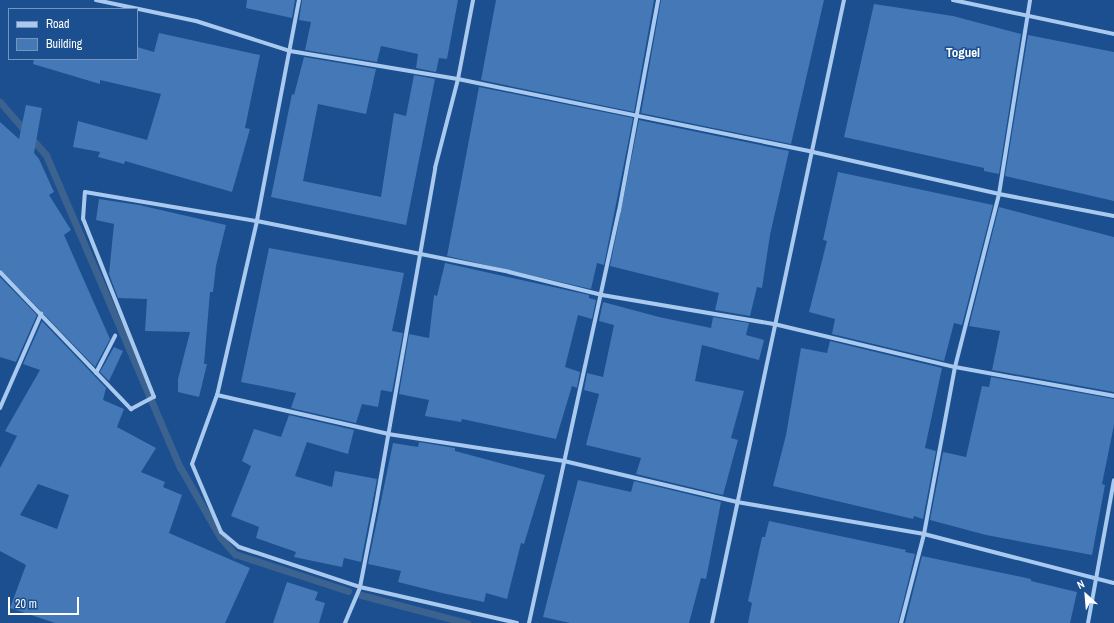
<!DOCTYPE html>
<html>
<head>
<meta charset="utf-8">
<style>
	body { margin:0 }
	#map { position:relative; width:1114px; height:623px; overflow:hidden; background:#1b4f8f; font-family:"Archivo Narrow",sans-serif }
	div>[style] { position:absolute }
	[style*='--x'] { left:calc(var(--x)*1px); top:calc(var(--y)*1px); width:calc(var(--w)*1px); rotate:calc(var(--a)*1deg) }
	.stream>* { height:7px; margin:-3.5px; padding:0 3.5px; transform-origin:3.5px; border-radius:3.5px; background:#3c6290 }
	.building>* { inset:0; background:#4478b7 }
	.minor>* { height:4px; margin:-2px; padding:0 2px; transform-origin:2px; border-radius:2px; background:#a9c9ee }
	span { translate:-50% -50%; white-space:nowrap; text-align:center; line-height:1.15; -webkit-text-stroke:3px #1b4f8f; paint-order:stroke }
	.quarter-label { font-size:13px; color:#fff; font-weight:700 }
	.legend { position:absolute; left:8px; top:8px; width:130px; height:52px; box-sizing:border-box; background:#1b4f8f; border:1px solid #7695bc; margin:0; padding:5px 7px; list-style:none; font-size:12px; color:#fff }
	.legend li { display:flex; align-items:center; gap:8px; height:20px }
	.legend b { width:20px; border:1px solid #7695bc }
	.north { position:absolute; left:1066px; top:575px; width:40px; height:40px; -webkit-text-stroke:3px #1b4f8f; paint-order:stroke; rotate:334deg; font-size:11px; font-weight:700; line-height:16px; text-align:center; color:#fff }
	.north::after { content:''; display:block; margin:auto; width:14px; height:18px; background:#fff; clip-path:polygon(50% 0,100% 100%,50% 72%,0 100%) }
	.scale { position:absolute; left:8px; top:597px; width:71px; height:18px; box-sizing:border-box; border:2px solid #fff; border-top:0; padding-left:5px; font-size:12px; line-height:14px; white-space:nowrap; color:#fff; -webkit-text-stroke:3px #1b4f8f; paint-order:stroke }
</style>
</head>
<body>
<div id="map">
	<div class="stream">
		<i style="--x:0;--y:102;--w:70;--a:49"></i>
		<i style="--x:46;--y:155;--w:340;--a:66.8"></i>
		<i style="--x:180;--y:467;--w:81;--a:60.3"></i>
		<i style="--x:220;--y:537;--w:23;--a:49"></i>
		<i style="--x:235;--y:554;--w:119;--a:18.1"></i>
		<i style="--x:361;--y:595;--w:110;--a:14.8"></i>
	</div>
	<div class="building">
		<i style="clip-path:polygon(247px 0,295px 0,292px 18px,246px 8px)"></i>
		<i style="clip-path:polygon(302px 0,458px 0,447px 59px,439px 58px,436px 72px,416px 68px,418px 54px,381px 46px,377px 62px,305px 50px,311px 22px,299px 20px)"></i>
		<i style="clip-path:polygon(496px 0,654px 0,634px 112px,481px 80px)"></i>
		<i style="clip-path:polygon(661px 0,824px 0,791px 144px,641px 113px)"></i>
		<i style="clip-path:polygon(874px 4px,953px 16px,1021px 34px,999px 174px,984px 171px,984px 168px,844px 137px)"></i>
		<i style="clip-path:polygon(159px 33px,260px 55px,245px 128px,250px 129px,232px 192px,125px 161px,124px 164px,98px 157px,100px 152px,73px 147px,78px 121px,147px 140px,161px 94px,100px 80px,100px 84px,33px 64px,34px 59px,137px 59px,137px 47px,154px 52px)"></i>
		<i style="clip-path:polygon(1028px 35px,1114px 52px,1114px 201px,1005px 176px)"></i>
		<i style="clip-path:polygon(304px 57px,376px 69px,366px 114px,318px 104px,303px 181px,381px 197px,394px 113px,406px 116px,414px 75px,435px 79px,406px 225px,271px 197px,292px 94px,294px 95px)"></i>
		<i style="clip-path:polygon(479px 87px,633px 118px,604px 265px,597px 263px,591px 289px,447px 256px)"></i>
		<i style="clip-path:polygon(26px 105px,42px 108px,34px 153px,39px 159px,54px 192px,49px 195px,71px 230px,64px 235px,110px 339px,95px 367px,0 269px,0 122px,19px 139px)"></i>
		<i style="clip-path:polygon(639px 120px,789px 151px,770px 235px,762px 288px,757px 287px,750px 316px,715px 310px,719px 293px,610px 266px)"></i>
		<i style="clip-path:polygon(838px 172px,993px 205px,962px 325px,954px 323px,944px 361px,832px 334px,835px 319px,809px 312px,827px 241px,823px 240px)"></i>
		<i style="clip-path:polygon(99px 199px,139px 205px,226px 225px,216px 266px,213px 292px,210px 292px,204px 364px,207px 364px,199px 397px,178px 392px,178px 379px,190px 332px,145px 331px,147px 299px,118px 298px,109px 274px,114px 224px,96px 220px)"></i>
		<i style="clip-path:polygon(999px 207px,1114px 237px,1114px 392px,992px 370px,1000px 331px,969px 326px)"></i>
		<i style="clip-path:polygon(269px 248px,404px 273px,392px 331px,403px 333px,392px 392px,381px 390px,378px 407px,362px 404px,356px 423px,291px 408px,296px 393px,241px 382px)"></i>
		<i style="clip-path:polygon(445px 263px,589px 295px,589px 298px,596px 300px,592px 319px,578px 315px,565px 367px,580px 372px,577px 388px,572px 386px,556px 439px,462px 419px,461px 422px,425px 416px,429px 400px,399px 394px,409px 334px,429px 338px,434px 295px,437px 296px)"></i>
		<i style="clip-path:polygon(0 277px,37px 315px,16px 362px,0 357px)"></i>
		<i style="clip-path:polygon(603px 302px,659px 317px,711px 328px,713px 317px,749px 323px,746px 335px,764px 340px,759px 360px,702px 345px,695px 381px,744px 391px,731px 438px,738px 440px,723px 495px,636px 474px,641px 458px,586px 445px,599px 394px,584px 390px,587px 373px,603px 377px,614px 325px,599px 321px)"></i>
		<i style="clip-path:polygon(evenodd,42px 321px,106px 388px,103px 400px,124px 409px,117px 427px,156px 448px,141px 472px,165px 482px,163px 487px,182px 495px,169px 533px,250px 568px,225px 623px,55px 623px,10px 608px,26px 565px,0 551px,0 468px,17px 436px,5px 431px,40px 370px,23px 364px,42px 321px,38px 484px,69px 495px,57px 529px,20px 515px,38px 484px)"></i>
		<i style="clip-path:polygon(830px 341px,942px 368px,925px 448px,936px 451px,923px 519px,914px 516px,913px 519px,773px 486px,786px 435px,801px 348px,827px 353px)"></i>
		<i style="clip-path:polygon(114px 347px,123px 351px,109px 381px,100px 372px)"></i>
		<i style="clip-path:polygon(991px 377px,1114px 399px,1114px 425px,1102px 484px,1105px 485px,1092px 555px,986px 535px,930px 520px,943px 452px,966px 457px,982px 386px,989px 387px)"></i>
		<i style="clip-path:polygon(289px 415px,354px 430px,348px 454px,307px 442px,295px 476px,332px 487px,335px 471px,377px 479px,361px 562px,344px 558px,342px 567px,294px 557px,296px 552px,256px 538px,259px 527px,231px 516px,251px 466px,242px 461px,254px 429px,281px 437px)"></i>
		<i style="clip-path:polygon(419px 442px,455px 448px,455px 451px,545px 475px,524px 544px,521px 543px,507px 599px,486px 593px,484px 602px,442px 593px,398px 582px,401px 571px,368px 564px,393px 443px,418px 447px)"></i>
		<i style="clip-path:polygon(578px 480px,631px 492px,634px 481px,721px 502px,706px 579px,701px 578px,689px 623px,570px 623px,543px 617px)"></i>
		<i style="clip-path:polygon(769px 521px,906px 550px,905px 552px,915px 554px,898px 623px,748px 623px,752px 603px,748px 601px,762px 537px,765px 537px)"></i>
		<i style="clip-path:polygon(922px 556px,1031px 579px,1031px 581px,1077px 592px,1070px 623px,905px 623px)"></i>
		<i style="clip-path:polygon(287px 582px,318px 592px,315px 600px,325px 603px,319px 623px,273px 623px)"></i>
	</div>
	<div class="minor">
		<i style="--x:96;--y:0;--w:102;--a:11.9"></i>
		<i style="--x:196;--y:21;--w:99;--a:17.7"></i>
		<i style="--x:290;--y:51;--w:170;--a:9.5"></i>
		<i style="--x:458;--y:79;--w:362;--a:11.6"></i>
		<i style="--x:813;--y:152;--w:191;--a:12.7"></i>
		<i style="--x:999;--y:194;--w:117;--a:10.8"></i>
		<i style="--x:299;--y:0;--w:225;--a:100.8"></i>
		<i style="--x:257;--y:221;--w:179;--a:102.9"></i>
		<i style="--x:217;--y:395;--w:73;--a:109.9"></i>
		<i style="--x:192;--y:464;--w:74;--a:66.9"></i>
		<i style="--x:221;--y:532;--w:23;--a:40"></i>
		<i style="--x:239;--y:547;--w:127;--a:18.3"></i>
		<i style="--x:360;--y:587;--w:161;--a:12.9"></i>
		<i style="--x:953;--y:0;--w:165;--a:11.9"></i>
		<i style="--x:0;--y:272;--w:190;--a:46.3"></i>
		<i style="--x:131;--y:409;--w:26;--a:-28"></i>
		<i style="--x:154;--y:397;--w:192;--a:-111.7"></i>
		<i style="--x:83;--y:219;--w:27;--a:-86"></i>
		<i style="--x:85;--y:192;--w:174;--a:9.6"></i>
		<i style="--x:257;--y:221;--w:257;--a:11.4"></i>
		<i style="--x:509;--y:272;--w:96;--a:13.9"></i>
		<i style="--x:602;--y:295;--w:174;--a:9.6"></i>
		<i style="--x:774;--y:324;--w:186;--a:13.4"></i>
		<i style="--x:955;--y:367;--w:162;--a:10.3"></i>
		<i style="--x:96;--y:373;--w:42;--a:-62.8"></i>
		<i style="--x:217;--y:395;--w:175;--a:12.8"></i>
		<i style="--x:388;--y:434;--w:178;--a:8.7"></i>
		<i style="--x:564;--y:461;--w:178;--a:13.3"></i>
		<i style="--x:737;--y:502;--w:190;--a:9.7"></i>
		<i style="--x:924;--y:534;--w:196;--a:14.5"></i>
		<i style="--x:0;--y:408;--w:103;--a:-66.4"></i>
		<i style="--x:345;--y:623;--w:39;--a:-67"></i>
		<i style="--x:360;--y:587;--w:78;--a:-79"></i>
		<i style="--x:375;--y:510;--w:347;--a:-80"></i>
		<i style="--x:435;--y:168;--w:92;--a:-75.5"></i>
		<i style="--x:458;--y:79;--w:80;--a:-79.2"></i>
		<i style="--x:529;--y:623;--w:422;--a:-77.7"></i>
		<i style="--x:619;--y:211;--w:215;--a:-79.5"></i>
		<i style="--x:712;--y:623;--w:637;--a:-78.04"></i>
		<i style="--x:901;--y:623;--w:92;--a:-75.5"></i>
		<i style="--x:924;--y:534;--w:170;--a:-79.5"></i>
		<i style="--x:955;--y:367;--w:179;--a:-75.7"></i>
		<i style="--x:999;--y:194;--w:196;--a:-80.9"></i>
		<i style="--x:1088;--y:623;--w:145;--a:-79.7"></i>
	</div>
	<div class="quarter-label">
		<span style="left:963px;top:53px">Toguel</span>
	</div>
	<ul class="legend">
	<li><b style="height:5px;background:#a9c9ee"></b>Road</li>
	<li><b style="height:11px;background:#4478b7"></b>Building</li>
	</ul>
	<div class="north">N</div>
	<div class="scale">20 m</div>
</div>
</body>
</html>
